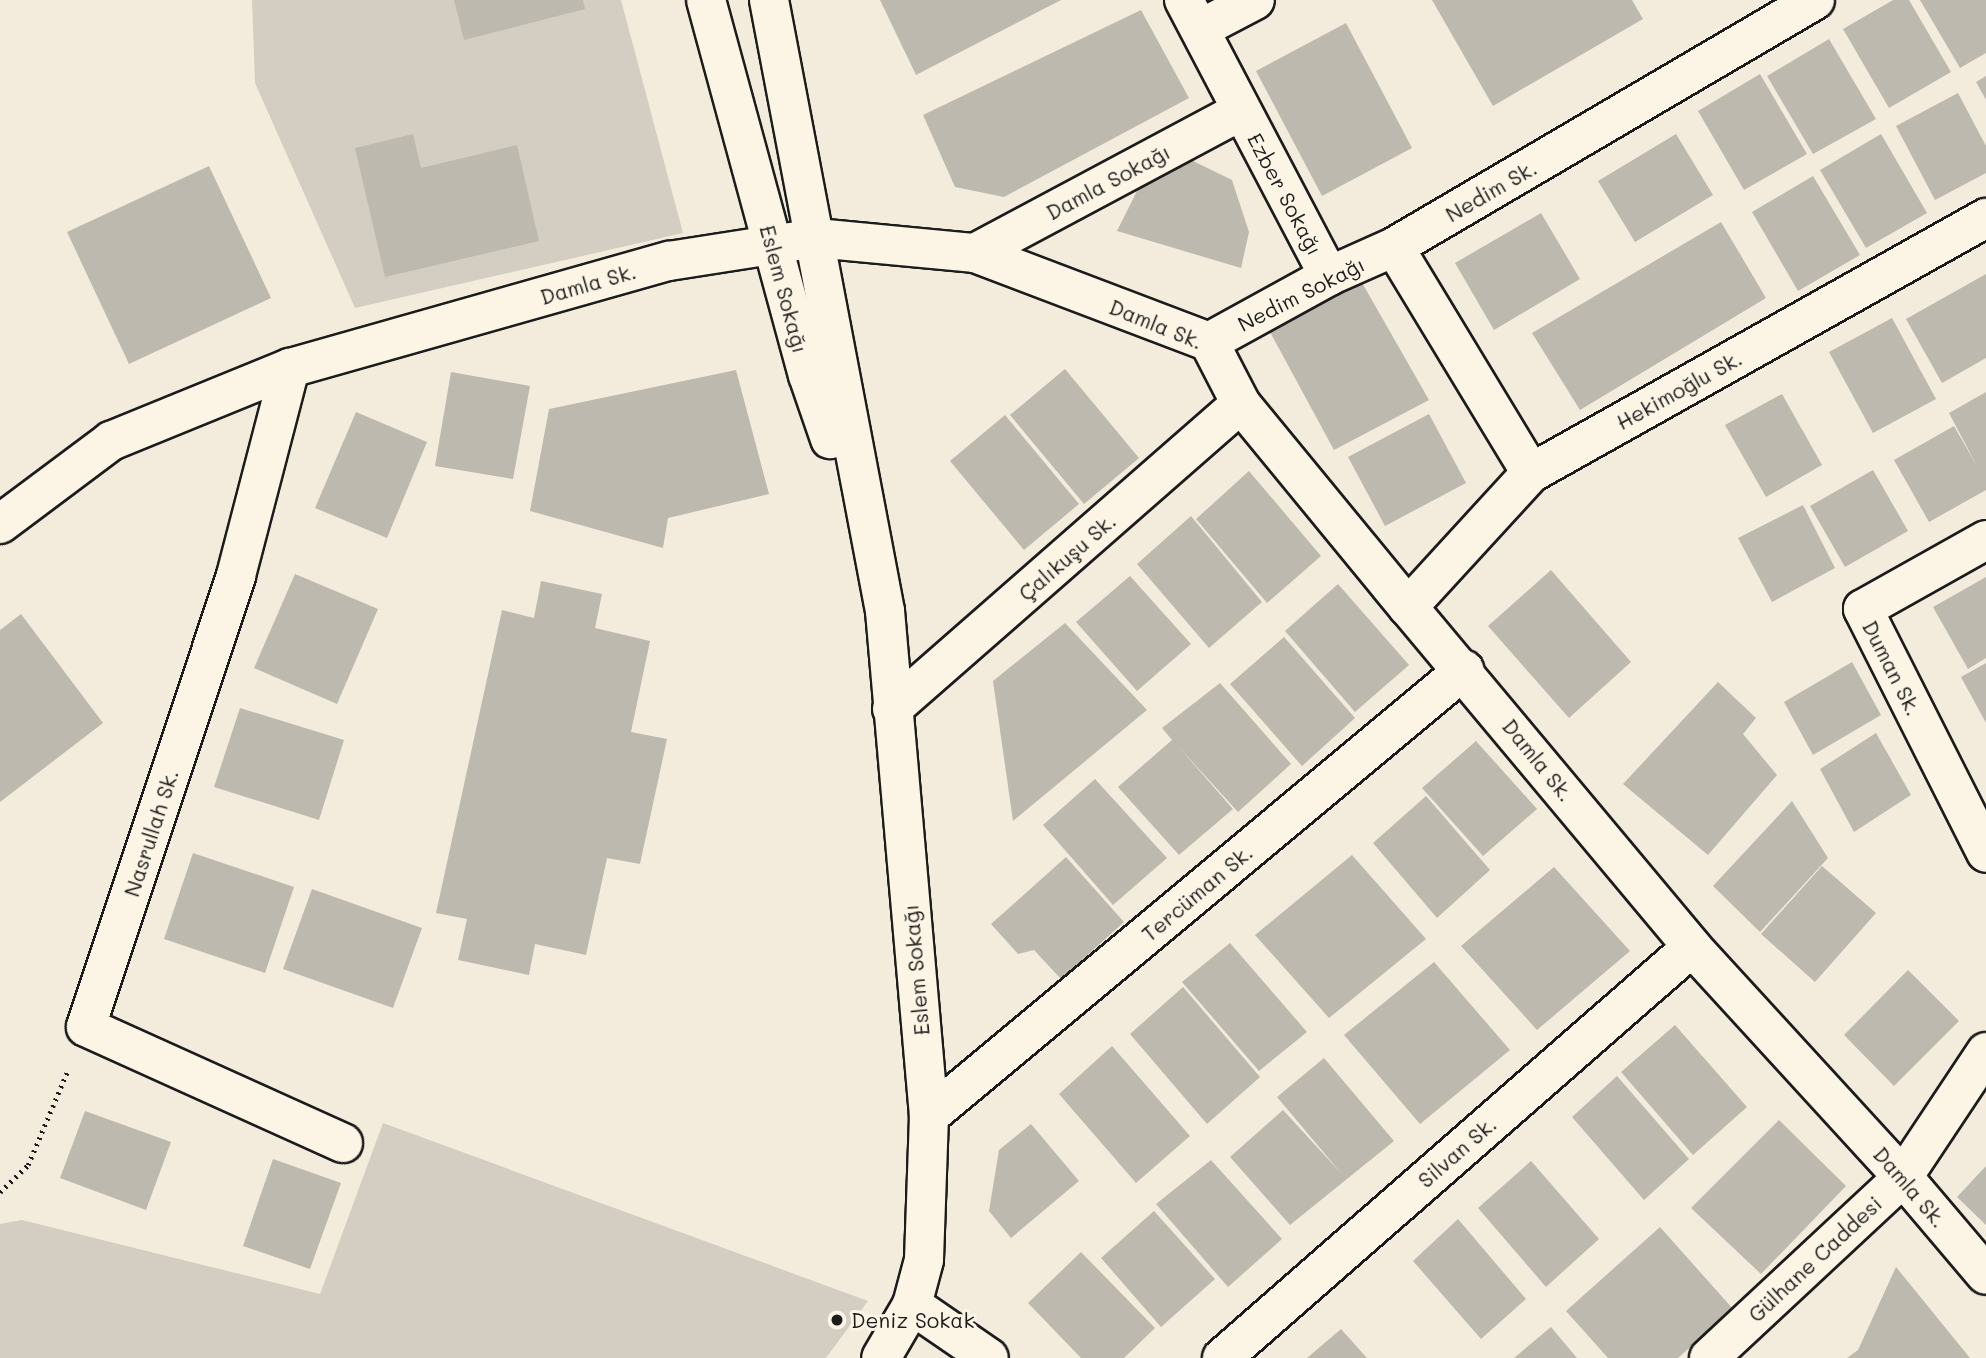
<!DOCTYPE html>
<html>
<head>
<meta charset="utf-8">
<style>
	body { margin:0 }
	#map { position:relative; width:1986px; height:1358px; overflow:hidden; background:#f3ecdd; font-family:Mali,sans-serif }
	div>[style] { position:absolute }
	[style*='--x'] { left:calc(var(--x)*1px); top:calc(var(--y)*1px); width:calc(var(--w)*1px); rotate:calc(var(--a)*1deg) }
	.green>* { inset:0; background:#d3cec1 }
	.building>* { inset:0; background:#beb9ae }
	.path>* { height:4.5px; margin-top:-2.25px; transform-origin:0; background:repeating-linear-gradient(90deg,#1c1c1c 0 2px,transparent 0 7px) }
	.roads { filter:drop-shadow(2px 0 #1c1c1c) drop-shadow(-2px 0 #1c1c1c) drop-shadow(0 2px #1c1c1c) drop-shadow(0 -2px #1c1c1c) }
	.minor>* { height:38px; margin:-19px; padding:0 19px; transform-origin:19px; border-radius:19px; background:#fcf5e5 }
	.dots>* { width:19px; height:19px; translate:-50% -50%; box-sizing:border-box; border:4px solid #fcf5e5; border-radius:50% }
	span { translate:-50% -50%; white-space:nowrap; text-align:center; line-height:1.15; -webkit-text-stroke:6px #fcf5e5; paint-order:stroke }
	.street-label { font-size:21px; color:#1c1c1c }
	.poi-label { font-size:21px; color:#1c1c1c }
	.left { translate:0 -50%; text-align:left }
</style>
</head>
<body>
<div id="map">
	<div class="green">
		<i style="clip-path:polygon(252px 0,621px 0,683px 233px,355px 308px,255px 83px)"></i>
		<i style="clip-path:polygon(383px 1123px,868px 1301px,826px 1358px,0 1358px,0 1224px,22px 1220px,320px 1294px)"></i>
	</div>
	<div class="building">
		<i style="clip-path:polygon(454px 0,583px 0,585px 9px,464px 40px)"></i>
		<i style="clip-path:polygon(880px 0,1061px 0,916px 75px)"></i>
		<i style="clip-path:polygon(1432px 0,1632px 0,1643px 19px,1493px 106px)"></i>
		<i style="clip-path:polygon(1893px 0,1909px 0,1951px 72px,1889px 108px,1843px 29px)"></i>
		<i style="clip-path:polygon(1920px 0,1986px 0,1986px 53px,1960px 68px)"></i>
		<i style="clip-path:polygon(1141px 10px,1189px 98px,1004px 197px,955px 187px,923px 115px)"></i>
		<i style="clip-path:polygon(1346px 23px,1412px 148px,1322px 196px,1256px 71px)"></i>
		<i style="clip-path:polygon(1829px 39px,1876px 119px,1813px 154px,1767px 76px)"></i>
		<i style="clip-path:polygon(1760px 74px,1807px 154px,1744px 190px,1698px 111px)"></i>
		<i style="clip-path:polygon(1986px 76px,1986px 100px,1976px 82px)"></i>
		<i style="clip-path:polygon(1958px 93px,1986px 146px,1986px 173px,1935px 200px,1896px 126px)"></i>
		<i style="clip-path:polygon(413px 134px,421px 168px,517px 145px,539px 241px,385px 277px,355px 148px)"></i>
		<i style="clip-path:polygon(1676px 134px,1713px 195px,1635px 242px,1598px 181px)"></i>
		<i style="clip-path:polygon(1881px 134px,1927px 213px,1866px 248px,1820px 170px)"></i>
		<i style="clip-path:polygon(1191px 160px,1232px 180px,1249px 232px,1241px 268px,1117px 231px,1138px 189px)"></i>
		<i style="clip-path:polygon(209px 166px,271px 298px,129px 364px,67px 232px)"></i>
		<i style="clip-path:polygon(1813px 176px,1860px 255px,1798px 291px,1752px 212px)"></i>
		<i style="clip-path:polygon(1541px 213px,1580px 279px,1494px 330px,1455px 263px)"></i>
		<i style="clip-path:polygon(1721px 222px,1766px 298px,1580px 410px,1532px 333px)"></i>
		<i style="clip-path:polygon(1986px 274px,1986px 358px,1942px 383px,1906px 319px)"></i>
		<i style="clip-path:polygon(1361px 281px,1429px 400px,1334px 450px,1270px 332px)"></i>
		<i style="clip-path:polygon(1892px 318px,1936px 399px,1873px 433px,1829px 352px)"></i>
		<i style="clip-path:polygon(1065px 369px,1139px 458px,1084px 504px,1010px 415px)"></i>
		<i style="clip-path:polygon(736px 370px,769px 494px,668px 518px,663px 548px,530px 511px,549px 409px)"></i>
		<i style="clip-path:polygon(451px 372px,530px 386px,513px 479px,435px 466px)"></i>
		<i style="clip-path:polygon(1986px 392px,1986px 490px,1929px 522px,1894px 460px,1954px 426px,1977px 466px,1949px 413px)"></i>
		<i style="clip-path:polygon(1782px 394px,1822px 465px,1766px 497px,1725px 425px)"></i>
		<i style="clip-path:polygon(356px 412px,427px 442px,387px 538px,315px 508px)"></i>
		<i style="clip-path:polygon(1429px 414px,1466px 483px,1385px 526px,1348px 457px)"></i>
		<i style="clip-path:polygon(1005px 415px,1079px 504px,1024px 550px,950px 461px)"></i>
		<i style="clip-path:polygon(1873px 470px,1908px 531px,1845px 567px,1810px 506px)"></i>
		<i style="clip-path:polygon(1249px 471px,1321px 556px,1267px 603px,1196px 519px)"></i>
		<i style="clip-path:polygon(1803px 505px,1835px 568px,1772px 602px,1738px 538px)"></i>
		<i style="clip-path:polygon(1191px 516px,1262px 602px,1209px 648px,1137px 564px)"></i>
		<i style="clip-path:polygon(1551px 570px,1631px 662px,1569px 718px,1488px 626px)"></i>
		<i style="clip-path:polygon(295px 574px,378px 609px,337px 704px,254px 668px)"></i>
		<i style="clip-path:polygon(1130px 576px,1191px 644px,1137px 691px,1076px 622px)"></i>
		<i style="clip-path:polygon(1986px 577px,1986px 658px,1968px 669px,1933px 607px)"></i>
		<i style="clip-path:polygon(541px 581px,602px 594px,595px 628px,650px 641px,631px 732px,667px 739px,640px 864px,607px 858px,586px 955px,535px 944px,529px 975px,458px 960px,467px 919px,436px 913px,502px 610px,534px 618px)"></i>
		<i style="clip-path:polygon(1338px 584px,1409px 665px,1355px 712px,1285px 631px)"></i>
		<i style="clip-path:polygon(21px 614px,103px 723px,0 802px,0 630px)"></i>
		<i style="clip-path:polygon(1065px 623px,1147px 710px,1013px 821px,993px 681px)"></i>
		<i style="clip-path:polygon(1284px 637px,1355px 718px,1302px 766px,1230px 684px)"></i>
		<i style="clip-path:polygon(1852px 662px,1881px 715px,1813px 755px,1784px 702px)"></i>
		<i style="clip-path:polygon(1986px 663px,1986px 723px,1961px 677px)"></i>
		<i style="clip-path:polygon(1718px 682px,1756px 718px,1743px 734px,1777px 775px,1708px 855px,1623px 784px)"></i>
		<i style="clip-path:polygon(1220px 683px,1291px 764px,1238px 812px,1177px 745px,1233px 809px,1179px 855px,1118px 787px,1172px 740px,1162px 728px)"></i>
		<i style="clip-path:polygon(240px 708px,344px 740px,319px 820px,214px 787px)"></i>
		<i style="clip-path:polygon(1876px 733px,1911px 795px,1854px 832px,1820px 769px)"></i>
		<i style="clip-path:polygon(1476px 741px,1537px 809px,1483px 856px,1422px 788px)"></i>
		<i style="clip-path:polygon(1095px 779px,1167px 858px,1113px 905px,1043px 825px)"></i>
		<i style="clip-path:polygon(1426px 796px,1490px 870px,1437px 918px,1373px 843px)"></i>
		<i style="clip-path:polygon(1792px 801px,1828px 858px,1760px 932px,1713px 886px)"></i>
		<i style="clip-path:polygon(193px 853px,294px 887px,265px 973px,164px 939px)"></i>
		<i style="clip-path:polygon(1352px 855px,1426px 939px,1329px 1018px,1255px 935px)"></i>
		<i style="clip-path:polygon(1066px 857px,1124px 922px,1061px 979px,1034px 950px,1018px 954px,991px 924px)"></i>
		<i style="clip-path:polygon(1822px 866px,1876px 913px,1815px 982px,1761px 934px)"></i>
		<i style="clip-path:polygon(1554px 867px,1630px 951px,1537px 1030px,1461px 946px)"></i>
		<i style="clip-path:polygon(312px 889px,422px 928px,393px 1008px,283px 969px)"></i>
		<i style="clip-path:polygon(1230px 943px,1307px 1032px,1259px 1071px,1182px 982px)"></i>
		<i style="clip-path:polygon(1434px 962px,1510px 1050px,1420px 1124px,1344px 1035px)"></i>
		<i style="clip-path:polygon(1908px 970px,1959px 1021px,1894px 1086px,1844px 1035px)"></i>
		<i style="clip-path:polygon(1183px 987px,1260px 1077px,1207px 1124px,1130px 1034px)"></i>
		<i style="clip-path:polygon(1675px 1025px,1747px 1107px,1693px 1155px,1621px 1072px)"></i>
		<i style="clip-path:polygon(1112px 1046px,1190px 1136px,1136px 1183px,1059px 1094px)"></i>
		<i style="clip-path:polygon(1324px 1058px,1394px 1141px,1290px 1225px,1230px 1157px,1283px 1110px,1341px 1173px,1277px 1097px)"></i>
		<i style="clip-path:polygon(1617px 1076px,1689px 1159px,1644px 1200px,1572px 1117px)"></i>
		<i style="clip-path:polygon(85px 1111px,171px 1142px,146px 1210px,60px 1178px)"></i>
		<i style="clip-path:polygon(1779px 1120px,1846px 1186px,1761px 1274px,1691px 1208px)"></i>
		<i style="clip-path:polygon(1031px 1124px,1079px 1181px,1011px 1238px,989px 1211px,999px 1150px)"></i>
		<i style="clip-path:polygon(273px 1159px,341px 1183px,310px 1269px,243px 1246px)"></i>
		<i style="clip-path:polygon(1211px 1160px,1282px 1239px,1228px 1287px,1156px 1204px)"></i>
		<i style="clip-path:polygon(1531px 1161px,1599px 1239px,1546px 1287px,1478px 1208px)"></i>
		<i style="clip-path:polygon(1986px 1166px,1986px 1225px,1957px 1197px)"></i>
		<i style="clip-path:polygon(1154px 1211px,1215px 1279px,1161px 1327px,1101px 1258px)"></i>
		<i style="clip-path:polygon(1458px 1219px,1526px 1299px,1481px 1339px,1413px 1261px)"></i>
		<i style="clip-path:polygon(1660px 1227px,1733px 1309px,1678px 1358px,1608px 1358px,1566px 1311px)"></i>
		<i style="clip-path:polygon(1081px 1252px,1155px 1328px,1124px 1358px,1081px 1358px,1028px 1303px)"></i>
		<i style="clip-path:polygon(1896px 1267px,1970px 1358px,1847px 1358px,1858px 1350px)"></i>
		<i style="clip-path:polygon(1551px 1327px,1577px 1358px,1514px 1358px)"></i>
		<i style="clip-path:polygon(1341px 1329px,1367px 1358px,1307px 1358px)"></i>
	</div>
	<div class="path">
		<i style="--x:0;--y:1192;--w:39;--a:-44"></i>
		<i style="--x:28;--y:1165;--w:103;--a:-67.2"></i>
	</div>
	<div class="roads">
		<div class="minor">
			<i style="--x:706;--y:0;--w:389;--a:74.8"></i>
			<i style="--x:808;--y:375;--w:68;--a:71"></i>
			<i style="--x:769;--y:0;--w:622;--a:79.25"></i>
			<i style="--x:885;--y:611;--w:507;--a:85.02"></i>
			<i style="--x:929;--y:1116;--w:144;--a:92"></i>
			<i style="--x:924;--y:1260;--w:47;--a:104.9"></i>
			<i style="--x:912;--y:1305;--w:61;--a:120.3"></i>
			<i style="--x:1184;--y:0;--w:312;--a:62.3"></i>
			<i style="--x:1200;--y:29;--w:62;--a:-27.8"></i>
			<i style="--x:975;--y:253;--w:302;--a:-28.1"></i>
			<i style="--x:1209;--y:342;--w:137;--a:-28.8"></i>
			<i style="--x:1329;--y:276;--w:71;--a:-24"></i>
			<i style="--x:290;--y:368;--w:215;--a:104.6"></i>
			<i style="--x:236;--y:576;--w:475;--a:108.4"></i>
			<i style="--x:86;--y:1027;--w:282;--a:24.3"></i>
			<i style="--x:1531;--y:473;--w:264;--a:-121.2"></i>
			<i style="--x:1394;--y:247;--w:488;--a:-30.4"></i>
			<i style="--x:0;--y:524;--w:139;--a:-36.8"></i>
			<i style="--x:111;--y:441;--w:193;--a:-22.2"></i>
			<i style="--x:290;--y:368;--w:394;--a:-15.8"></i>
			<i style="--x:669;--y:261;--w:149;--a:-8.9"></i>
			<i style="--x:816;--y:238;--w:160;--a:5.4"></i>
			<i style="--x:975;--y:253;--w:250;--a:20.8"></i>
			<i style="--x:1209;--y:342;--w:70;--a:62.7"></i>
			<i style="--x:1241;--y:404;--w:263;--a:50.6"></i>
			<i style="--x:1408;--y:607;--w:443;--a:50.1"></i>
			<i style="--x:1692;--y:947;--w:312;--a:47.5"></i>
			<i style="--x:1903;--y:1177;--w:128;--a:49.7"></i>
			<i style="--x:1986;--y:540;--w:141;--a:150.7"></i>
			<i style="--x:1863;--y:609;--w:273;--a:63.2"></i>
			<i style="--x:1408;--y:607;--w:182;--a:-47.5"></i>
			<i style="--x:1531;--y:473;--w:522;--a:-29.27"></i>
			<i style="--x:892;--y:709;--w:463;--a:-41.2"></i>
			<i style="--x:929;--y:1116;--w:697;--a:-39.82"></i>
			<i style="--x:912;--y:1305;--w:93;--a:34.5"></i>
			<i style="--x:1222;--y:1358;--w:624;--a:-41.17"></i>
			<i style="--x:1709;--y:1358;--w:265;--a:-43"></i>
			<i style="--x:1903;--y:1177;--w:150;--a:-56.4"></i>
		</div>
	</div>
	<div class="dots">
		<i style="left:837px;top:1320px;background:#1c1c1c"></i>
	</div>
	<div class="street-label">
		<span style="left:1108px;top:182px;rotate:-28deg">Damla Sokağı</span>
		<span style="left:1491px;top:191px;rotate:-30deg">Nedim Sk.</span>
		<span style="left:1285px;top:194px;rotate:62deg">Ezber Sokağı</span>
		<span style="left:588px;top:284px;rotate:-16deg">Damla Sk.</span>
		<span style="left:784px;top:289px;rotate:75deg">Eslem Sokağı</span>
		<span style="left:1301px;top:294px;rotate:-27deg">Nedim Sokağı</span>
		<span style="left:1156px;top:324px;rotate:22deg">Damla Sk.</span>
		<span style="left:1679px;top:390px;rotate:-29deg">Hekimoğlu Sk.</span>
		<span style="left:1067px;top:557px;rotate:-41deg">Çalıkuşu Sk.</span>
		<span style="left:1892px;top:668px;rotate:63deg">Duman Sk.</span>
		<span style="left:1538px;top:760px;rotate:51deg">Damla Sk.</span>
		<span style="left:151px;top:833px;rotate:-72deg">Nasrullah Sk.</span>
		<span style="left:1197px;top:893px;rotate:-40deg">Tercüman Sk.</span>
		<span style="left:916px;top:970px;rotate:-95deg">Eslem Sokağı</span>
		<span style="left:1457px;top:1152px;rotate:-41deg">Silvan Sk.</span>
		<span style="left:1910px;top:1187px;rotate:49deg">Damla Sk.</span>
		<span style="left:1815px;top:1259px;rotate:-43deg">Gülhane Caddesi</span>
	</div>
	<div class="poi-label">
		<span class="left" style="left:851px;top:1320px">Deniz Sokak</span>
	</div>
</div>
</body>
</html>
